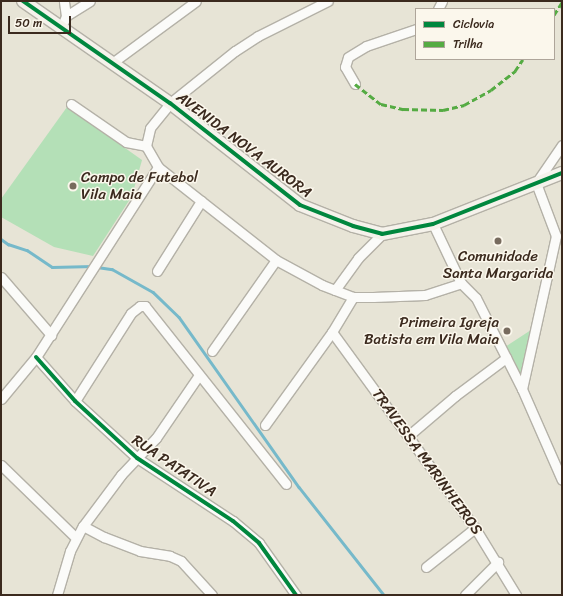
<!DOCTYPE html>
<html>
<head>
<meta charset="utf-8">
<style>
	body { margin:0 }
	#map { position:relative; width:563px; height:596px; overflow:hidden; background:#e7e4d6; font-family:Sriracha,sans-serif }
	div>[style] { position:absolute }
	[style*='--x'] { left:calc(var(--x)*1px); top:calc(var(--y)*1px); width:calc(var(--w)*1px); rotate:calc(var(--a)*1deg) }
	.green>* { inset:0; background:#b4e0b7 }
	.stream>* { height:2.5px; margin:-1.25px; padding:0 1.25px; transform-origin:1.25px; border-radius:1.25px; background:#76b9ca }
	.roads { filter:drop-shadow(1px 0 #b4b1a7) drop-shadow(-1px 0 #b4b1a7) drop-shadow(0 1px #b4b1a7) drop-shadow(0 -1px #b4b1a7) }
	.street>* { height:9px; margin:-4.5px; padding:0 4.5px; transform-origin:4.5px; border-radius:4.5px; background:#fbfbf9 }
	.secondary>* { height:12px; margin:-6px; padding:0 6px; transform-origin:6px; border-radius:6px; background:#f5f2eb }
	.quiet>* { height:3px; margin-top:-1.5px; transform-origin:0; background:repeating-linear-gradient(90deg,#55ab43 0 6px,transparent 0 9px) }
	.cycleway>* { height:4px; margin:-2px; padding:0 2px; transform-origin:2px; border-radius:2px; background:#00873e }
	.dots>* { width:11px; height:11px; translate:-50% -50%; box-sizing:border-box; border:2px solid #fbf7ec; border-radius:50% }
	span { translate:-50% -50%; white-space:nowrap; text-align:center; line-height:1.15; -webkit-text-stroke:3px #fbf7ec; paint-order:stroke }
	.street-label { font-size:15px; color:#3b2a1e }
	.poi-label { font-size:15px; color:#3b2a1e }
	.left { translate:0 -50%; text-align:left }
	.right { translate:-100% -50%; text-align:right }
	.frame { position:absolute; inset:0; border:2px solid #3b2a1e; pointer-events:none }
	.legend { position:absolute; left:415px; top:8px; width:140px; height:52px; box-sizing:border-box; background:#fbf7ec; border:1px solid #aea59a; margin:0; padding:5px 7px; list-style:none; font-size:12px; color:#3b2a1e }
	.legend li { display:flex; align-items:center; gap:8px; height:20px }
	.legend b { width:20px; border:1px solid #aea59a }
	.scale { position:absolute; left:8px; top:16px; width:63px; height:18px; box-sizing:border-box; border:2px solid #3b2a1e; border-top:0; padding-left:5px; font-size:12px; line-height:14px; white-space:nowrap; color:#3b2a1e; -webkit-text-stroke:3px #fbf7ec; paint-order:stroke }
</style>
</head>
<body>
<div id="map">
	<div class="green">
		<i style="clip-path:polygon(67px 107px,142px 160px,132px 196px,93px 256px,54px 247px,1px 217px,1px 199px)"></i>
		<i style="clip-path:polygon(531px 330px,521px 381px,505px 347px)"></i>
	</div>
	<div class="stream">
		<i style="--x:1;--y:239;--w:9;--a:36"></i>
		<i style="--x:8;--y:244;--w:20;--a:18"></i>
		<i style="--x:27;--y:250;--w:30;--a:34"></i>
		<i style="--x:52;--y:267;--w:41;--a:-1.4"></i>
		<i style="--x:97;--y:267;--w:15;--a:8"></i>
		<i style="--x:112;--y:269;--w:47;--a:29.3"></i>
		<i style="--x:153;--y:292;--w:36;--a:44"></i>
		<i style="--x:179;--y:317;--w:208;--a:54.8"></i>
		<i style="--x:299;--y:487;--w:137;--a:51.8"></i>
	</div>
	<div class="roads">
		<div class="street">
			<i style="--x:438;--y:9;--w:9;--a:-63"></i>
			<i style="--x:66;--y:16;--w:28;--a:-32"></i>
			<i style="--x:64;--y:21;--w:5;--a:-68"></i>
			<i style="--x:66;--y:16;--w:15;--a:-98"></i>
			<i style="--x:112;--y:63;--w:104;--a:-36.4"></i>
			<i style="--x:355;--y:84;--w:20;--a:-120"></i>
			<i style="--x:345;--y:67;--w:10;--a:-73"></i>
			<i style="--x:348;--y:57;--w:21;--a:-31"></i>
			<i style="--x:366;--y:46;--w:53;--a:-18.8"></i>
			<i style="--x:71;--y:104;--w:67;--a:34.6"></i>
			<i style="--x:126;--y:142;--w:20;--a:11"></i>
			<i style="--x:146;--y:146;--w:24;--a:60"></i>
			<i style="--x:158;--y:167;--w:150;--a:38.2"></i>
			<i style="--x:276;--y:260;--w:52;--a:28.5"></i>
			<i style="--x:322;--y:285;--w:33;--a:21"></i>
			<i style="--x:353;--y:297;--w:20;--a:0"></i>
			<i style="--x:373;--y:297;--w:52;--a:-2.2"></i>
			<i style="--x:425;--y:295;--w:38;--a:-18"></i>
			<i style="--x:146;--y:146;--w:18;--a:-77"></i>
			<i style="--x:150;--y:128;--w:32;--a:-51"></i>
			<i style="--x:170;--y:103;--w:83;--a:-38.7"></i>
			<i style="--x:235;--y:51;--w:27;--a:-33"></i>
			<i style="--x:258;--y:36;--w:78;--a:-26.6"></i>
			<i style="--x:433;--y:224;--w:65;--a:64.6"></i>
			<i style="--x:461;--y:283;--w:21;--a:45"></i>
			<i style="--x:476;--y:298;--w:102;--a:63.2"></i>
			<i style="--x:522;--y:389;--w:99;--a:66.3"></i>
			<i style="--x:157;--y:271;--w:83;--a:-57.8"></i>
			<i style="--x:1;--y:277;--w:77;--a:49.2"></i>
			<i style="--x:335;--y:290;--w:39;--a:-54"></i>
			<i style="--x:358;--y:258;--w:34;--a:-45"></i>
			<i style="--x:332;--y:332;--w:243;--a:53.9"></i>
			<i style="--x:475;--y:528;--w:79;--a:58.5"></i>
			<i style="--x:212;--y:351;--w:111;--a:-54.9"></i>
			<i style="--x:36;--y:357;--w:59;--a:48.4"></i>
			<i style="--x:75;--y:401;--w:84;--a:42.6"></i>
			<i style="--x:137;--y:458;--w:115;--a:33.3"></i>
			<i style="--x:233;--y:521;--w:34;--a:40"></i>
			<i style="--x:259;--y:543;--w:64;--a:54.6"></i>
			<i style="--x:522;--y:389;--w:157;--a:-77.5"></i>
			<i style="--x:556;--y:236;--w:57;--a:-110.7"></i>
			<i style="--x:536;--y:183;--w:46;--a:-55.6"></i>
			<i style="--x:1;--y:399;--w:55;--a:-50.2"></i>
			<i style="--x:36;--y:357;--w:226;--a:-57.3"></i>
			<i style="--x:75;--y:401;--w:104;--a:-57.5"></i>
			<i style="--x:131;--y:313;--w:11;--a:-38"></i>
			<i style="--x:140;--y:306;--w:5;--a:0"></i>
			<i style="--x:145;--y:306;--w:227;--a:51.6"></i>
			<i style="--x:265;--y:425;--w:115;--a:-54.2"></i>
			<i style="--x:332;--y:332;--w:41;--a:-59"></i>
			<i style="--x:408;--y:436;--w:62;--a:-40.4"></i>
			<i style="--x:455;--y:396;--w:64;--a:-36.7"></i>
			<i style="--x:1;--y:465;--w:103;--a:44.2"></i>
			<i style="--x:83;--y:526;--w:24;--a:28"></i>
			<i style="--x:104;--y:537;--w:39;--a:21"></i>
			<i style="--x:140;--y:551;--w:30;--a:9"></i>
			<i style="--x:170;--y:556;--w:12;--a:24"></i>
			<i style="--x:181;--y:561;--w:46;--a:47.6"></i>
			<i style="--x:426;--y:567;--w:63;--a:-38.5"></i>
			<i style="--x:57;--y:595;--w:46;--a:-73.5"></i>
			<i style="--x:70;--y:551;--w:28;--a:-63"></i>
			<i style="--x:83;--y:526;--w:64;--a:-53.3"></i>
			<i style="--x:121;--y:475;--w:51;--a:-46.6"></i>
			<i style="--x:156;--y:438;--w:76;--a:-55.7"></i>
			<i style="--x:465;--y:595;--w:47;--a:-45"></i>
		</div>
		<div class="secondary">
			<i style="--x:23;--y:1;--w:179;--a:34.8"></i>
			<i style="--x:170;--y:103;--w:165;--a:38.1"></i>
			<i style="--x:300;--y:205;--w:57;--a:21.6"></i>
			<i style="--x:353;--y:226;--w:30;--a:15"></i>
			<i style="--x:382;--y:234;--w:52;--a:-11.1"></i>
			<i style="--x:433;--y:224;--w:139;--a:-21.6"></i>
		</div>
	</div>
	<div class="quiet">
		<i style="--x:554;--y:15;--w:15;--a:-58"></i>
		<i style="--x:355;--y:84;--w:33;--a:38"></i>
		<i style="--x:381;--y:104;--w:23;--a:13"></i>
		<i style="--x:403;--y:109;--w:40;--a:1.4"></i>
		<i style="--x:443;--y:110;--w:22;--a:-13"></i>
		<i style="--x:464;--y:105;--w:31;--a:-29"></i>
		<i style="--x:491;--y:90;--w:31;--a:-38"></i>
		<i style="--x:515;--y:71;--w:14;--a:-56"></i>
	</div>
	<div class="cycleway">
		<i style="--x:23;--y:1;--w:179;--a:34.8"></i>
		<i style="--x:170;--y:103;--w:165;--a:38.1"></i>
		<i style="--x:300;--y:205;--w:57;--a:21.6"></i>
		<i style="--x:353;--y:226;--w:30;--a:15"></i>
		<i style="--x:382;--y:234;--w:52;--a:-11.1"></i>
		<i style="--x:433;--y:224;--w:139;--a:-21.6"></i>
		<i style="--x:36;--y:357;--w:59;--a:48.4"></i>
		<i style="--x:75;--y:401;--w:84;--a:42.6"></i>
		<i style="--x:137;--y:458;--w:115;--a:33.3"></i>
		<i style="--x:233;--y:521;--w:34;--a:40"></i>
		<i style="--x:259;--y:543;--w:64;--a:54.6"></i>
	</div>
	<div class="dots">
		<i style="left:73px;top:186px;background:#776b5e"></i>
		<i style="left:498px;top:241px;background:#776b5e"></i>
		<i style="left:507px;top:331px;background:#776b5e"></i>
	</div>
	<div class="street-label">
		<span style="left:244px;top:145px;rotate:37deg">AVENIDA NOVA AURORA</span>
		<span style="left:427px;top:462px;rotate:54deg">TRAVESSA MARINHEIROS</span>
		<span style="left:174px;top:466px;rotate:34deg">RUA PATATIVA</span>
	</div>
	<div class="poi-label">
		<span class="left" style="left:81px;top:186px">Campo de Futebol<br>Vila Maia</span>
		<span style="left:498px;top:265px">Comunidade<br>Santa Margarida</span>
		<span class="right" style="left:499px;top:331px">Primeira Igreja<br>Batista em Vila Maia</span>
	</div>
	<div class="frame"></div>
	<ul class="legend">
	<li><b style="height:5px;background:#00873e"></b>Ciclovia</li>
	<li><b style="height:5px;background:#55ab43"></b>Trilha</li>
	</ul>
	<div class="scale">50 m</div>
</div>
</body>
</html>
